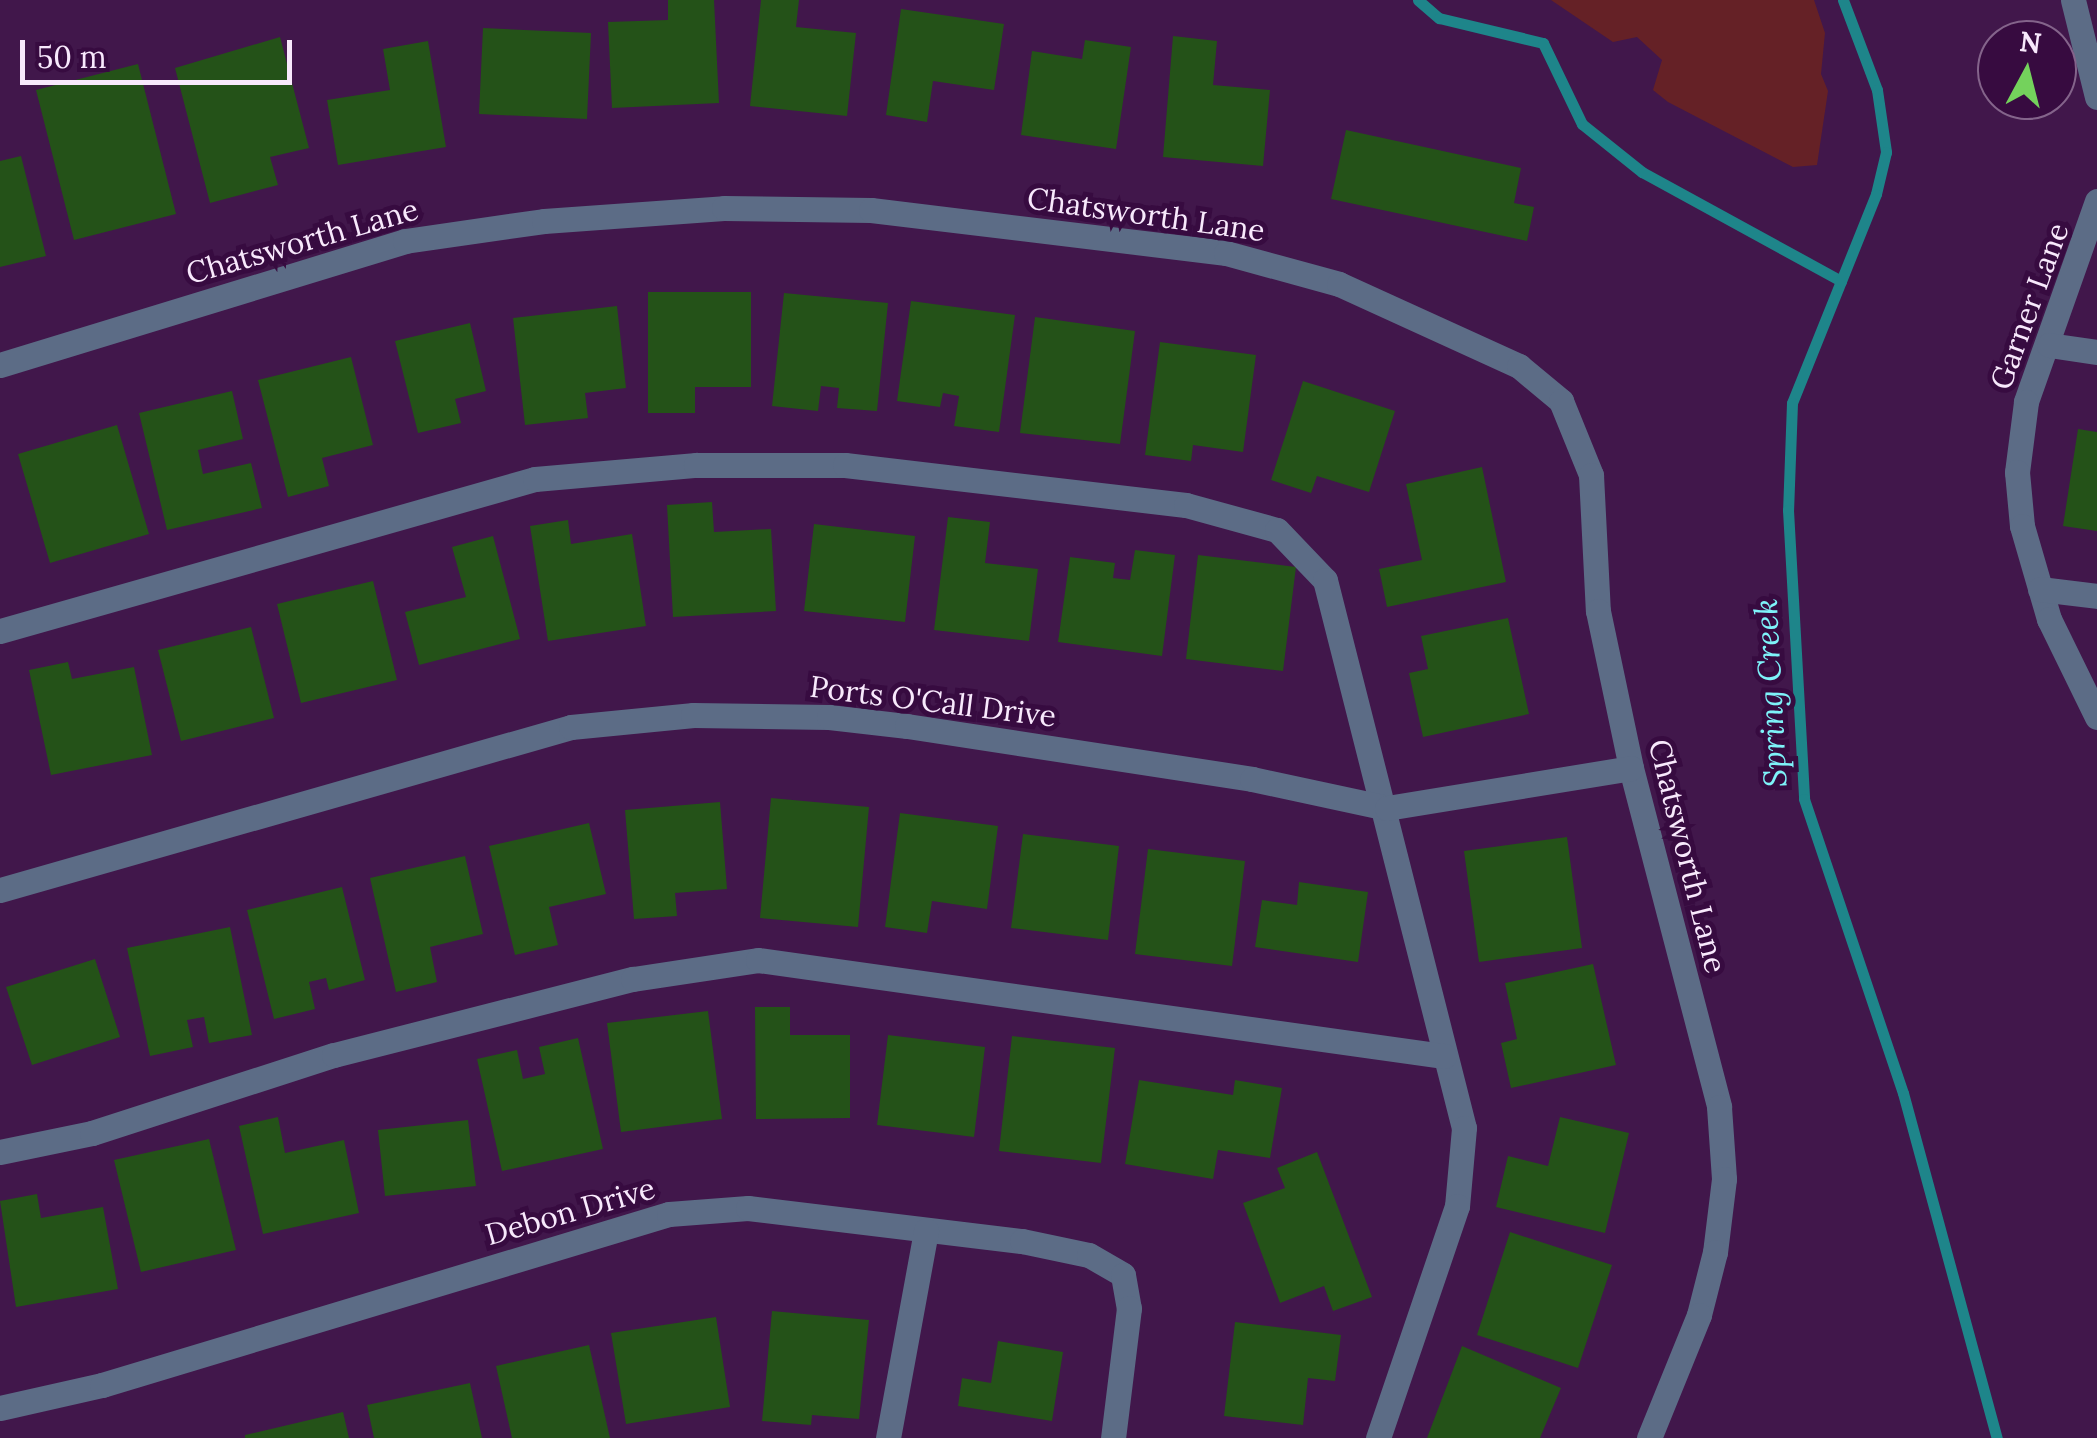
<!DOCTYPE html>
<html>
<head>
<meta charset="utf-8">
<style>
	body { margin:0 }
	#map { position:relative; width:2097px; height:1438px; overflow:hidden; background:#41174b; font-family:Lora,serif }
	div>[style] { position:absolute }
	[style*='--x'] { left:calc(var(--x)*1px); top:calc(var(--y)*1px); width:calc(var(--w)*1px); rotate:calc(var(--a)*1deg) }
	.green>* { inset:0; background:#652126 }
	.stream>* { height:11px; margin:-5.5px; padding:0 5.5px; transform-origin:5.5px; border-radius:5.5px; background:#1e858a }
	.building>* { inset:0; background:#245218 }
	.minor>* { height:25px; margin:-12.5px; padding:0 12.5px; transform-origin:12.5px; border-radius:12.5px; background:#5c6c86 }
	span { translate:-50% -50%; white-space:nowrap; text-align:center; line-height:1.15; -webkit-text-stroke:10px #370b40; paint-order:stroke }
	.street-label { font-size:30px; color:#f8e9fc }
	.water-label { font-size:32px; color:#7ef3f9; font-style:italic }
	.north { position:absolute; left:1977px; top:20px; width:100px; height:100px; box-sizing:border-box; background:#370b40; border:2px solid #84648b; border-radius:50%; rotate:7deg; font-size:28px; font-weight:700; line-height:40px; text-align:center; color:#f8e9fc }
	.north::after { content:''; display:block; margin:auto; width:35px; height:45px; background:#74d25c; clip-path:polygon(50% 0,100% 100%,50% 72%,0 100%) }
	.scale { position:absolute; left:20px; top:40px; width:272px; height:45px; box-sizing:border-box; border:5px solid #f8e9fc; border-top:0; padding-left:12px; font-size:30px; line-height:35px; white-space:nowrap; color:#f8e9fc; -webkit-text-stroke:8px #370b40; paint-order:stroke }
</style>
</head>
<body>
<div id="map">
	<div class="green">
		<i style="clip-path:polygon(1551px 0,1814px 0,1825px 33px,1821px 74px,1828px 91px,1817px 165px,1793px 167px,1668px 102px,1653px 90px,1662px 60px,1637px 37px,1613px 42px)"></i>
	</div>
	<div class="stream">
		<i style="--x:1418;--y:0;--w:28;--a:41"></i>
		<i style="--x:1439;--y:18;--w:107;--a:13.5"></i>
		<i style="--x:1543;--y:43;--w:90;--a:64.3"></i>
		<i style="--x:1582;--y:124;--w:77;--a:38.7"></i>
		<i style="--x:1642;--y:172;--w:227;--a:28.7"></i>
		<i style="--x:1843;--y:0;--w:96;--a:69.3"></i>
		<i style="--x:1877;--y:90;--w:63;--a:81.7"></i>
		<i style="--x:1886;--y:152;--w:43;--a:103.4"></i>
		<i style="--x:1876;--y:194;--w:225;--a:111.9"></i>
		<i style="--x:1792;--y:403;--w:107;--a:92.1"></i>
		<i style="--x:1788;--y:510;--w:289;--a:86.8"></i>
		<i style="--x:1804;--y:799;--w:310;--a:71.4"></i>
		<i style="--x:1903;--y:1093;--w:358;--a:74.8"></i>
	</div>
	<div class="building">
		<i style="clip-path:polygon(668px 0,714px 0,719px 103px,612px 108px,608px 22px,668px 20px)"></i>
		<i style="clip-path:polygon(761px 0,799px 0,796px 27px,856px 33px,847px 116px,750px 106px)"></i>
		<i style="clip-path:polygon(901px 9px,1004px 24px,994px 90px,933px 81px,927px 122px,886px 115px)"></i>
		<i style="clip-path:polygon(483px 28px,591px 33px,587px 119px,479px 114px)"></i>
		<i style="clip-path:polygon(1173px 36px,1217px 41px,1213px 85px,1270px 90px,1263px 166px,1163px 157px)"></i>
		<i style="clip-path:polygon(280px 37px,309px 148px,270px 157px,278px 185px,210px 203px,175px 68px)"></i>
		<i style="clip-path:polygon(1085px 40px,1131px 47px,1116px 149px,1021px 135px,1032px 51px,1082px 59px)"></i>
		<i style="clip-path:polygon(428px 41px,446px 147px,338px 165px,327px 100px,390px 90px,383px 49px)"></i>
		<i style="clip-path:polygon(138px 64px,176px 214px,74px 240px,36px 90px)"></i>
		<i style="clip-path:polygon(1346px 130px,1521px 168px,1514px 203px,1534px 207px,1527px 241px,1331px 199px)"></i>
		<i style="clip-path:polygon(21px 156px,46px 256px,0 267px,0 161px)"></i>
		<i style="clip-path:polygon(648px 292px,751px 292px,751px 387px,695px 387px,695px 413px,648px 413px)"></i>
		<i style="clip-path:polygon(784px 293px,888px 303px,877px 411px,837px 408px,839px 388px,821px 386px,818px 411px,772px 406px)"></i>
		<i style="clip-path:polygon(911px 301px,1015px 315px,999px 432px,954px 426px,959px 396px,943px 393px,940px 407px,897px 401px)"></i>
		<i style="clip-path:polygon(617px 306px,626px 388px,585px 393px,588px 418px,525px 425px,513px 318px)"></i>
		<i style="clip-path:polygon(1035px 317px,1135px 331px,1120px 444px,1020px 433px)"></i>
		<i style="clip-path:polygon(470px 323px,486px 391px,455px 399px,461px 423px,418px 433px,395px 341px)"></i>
		<i style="clip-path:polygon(1160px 342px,1256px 355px,1243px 452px,1193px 445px,1191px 461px,1145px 455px)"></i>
		<i style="clip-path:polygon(351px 357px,373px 445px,322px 458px,329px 486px,288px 497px,258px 380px)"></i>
		<i style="clip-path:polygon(1303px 381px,1395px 411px,1369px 492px,1317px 476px,1311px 493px,1271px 480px)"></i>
		<i style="clip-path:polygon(232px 391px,243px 439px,198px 450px,203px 474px,251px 463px,262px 508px,167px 530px,139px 413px)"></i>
		<i style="clip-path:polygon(117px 425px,149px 534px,50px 563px,18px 454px)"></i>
		<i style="clip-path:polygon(2078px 429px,2097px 432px,2097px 531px,2063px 526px)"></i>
		<i style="clip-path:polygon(1482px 467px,1506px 582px,1387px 607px,1379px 569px,1422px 560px,1406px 484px)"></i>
		<i style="clip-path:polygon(712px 502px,714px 532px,771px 529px,776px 611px,673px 617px,667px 505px)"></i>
		<i style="clip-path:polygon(948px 517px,990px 522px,985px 563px,1038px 569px,1029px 641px,934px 630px)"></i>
		<i style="clip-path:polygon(568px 520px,571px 544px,632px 534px,646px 626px,548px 641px,530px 526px)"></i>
		<i style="clip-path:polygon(814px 524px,915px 536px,905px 622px,804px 611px)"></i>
		<i style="clip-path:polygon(493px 536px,520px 639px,419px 665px,405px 612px,466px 597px,452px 547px)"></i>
		<i style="clip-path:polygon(1135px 550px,1175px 555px,1162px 656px,1058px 642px,1070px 557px,1115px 563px,1113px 578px,1130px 580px)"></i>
		<i style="clip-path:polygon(1198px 555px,1296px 567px,1283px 671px,1186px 659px)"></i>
		<i style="clip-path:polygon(373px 581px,397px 680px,301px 703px,277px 604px)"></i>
		<i style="clip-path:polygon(1508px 618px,1529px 714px,1423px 737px,1409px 673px,1428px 669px,1421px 636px)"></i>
		<i style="clip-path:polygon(251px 627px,274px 718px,181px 741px,158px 650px)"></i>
		<i style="clip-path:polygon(68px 662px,72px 679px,134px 667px,152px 755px,51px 775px,29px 670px)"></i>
		<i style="clip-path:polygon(771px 798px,869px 807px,858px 927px,760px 918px)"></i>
		<i style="clip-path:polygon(720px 802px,727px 889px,675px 893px,677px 916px,634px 919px,625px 810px)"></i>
		<i style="clip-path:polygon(900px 813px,998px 826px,987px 909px,932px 901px,927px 933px,885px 927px)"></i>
		<i style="clip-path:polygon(589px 823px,606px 894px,549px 907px,558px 945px,515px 955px,489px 846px)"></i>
		<i style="clip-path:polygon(1023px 834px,1119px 846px,1108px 940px,1011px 928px)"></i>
		<i style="clip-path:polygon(1567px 837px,1582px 948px,1479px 962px,1464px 851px)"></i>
		<i style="clip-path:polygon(1148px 849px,1245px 861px,1232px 966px,1135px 954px)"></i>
		<i style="clip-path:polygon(465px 856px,483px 934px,430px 947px,437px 982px,396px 992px,370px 878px)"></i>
		<i style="clip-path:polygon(1299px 882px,1368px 892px,1358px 962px,1255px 947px,1262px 900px,1297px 905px)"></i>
		<i style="clip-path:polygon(342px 887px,365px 980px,329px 990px,326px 978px,309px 982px,315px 1009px,274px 1019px,247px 910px)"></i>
		<i style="clip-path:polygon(230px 927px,252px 1035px,209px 1043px,204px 1017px,187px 1020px,193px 1047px,150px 1056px,127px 948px)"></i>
		<i style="clip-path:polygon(95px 959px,120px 1037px,32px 1065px,6px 987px)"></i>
		<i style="clip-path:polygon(1593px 964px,1616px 1065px,1511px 1088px,1501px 1043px,1517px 1039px,1505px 983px)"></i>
		<i style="clip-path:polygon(755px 1007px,790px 1007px,790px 1035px,850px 1035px,850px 1118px,756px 1119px)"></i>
		<i style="clip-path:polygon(708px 1011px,722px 1119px,621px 1132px,607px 1023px)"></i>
		<i style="clip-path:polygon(888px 1035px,985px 1047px,974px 1137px,877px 1125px)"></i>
		<i style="clip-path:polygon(1012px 1036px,1115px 1048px,1101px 1163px,999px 1151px)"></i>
		<i style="clip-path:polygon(578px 1038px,603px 1149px,502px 1171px,477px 1059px,517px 1050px,523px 1079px,545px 1074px,539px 1047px)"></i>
		<i style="clip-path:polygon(1139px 1080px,1233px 1095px,1235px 1080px,1282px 1088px,1270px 1158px,1218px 1150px,1213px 1179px,1125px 1164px)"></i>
		<i style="clip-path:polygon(278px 1117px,285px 1153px,344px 1140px,359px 1213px,263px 1234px,239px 1126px)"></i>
		<i style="clip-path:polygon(1560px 1117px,1629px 1133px,1605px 1233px,1496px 1207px,1508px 1156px,1548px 1166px)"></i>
		<i style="clip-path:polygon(468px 1120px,476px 1186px,385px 1196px,378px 1130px)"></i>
		<i style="clip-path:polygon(209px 1139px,236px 1250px,141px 1272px,114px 1160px)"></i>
		<i style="clip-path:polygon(1317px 1152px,1372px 1297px,1333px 1311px,1324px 1286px,1280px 1303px,1243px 1203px,1285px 1188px,1277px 1168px)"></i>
		<i style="clip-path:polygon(37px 1194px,41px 1218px,103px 1207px,118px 1289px,16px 1307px,0 1201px)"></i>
		<i style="clip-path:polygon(1510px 1232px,1612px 1265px,1578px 1368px,1477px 1335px)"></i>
		<i style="clip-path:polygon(772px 1311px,869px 1320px,859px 1419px,812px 1415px,811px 1425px,762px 1421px)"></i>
		<i style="clip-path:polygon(716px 1317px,730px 1407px,626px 1424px,611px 1333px)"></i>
		<i style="clip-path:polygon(1235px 1322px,1341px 1335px,1335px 1381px,1308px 1378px,1303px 1425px,1224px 1416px)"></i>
		<i style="clip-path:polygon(998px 1341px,1063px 1352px,1052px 1421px,958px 1406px,962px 1378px,991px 1383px)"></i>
		<i style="clip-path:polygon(589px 1345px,610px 1438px,512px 1438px,496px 1366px)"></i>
		<i style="clip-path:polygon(1462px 1346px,1561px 1388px,1540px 1438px,1427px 1438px)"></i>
		<i style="clip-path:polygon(470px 1383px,482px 1438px,374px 1438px,367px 1405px)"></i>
		<i style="clip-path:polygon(343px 1412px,349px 1438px,245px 1438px,245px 1435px)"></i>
	</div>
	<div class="minor">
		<i style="--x:2073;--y:0;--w:100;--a:76.1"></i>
		<i style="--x:2097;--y:201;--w:213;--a:109.5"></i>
		<i style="--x:2026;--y:402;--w:71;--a:97.3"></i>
		<i style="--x:2017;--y:472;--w:54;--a:84.7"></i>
		<i style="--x:2022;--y:526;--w:97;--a:73.8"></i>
		<i style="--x:2049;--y:619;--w:109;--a:63.9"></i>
		<i style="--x:2049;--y:345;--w:49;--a:8.3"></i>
		<i style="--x:0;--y:365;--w:424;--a:-17"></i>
		<i style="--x:405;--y:241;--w:140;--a:-8.2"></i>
		<i style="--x:544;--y:221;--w:180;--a:-4.1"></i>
		<i style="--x:724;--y:208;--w:147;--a:0.8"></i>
		<i style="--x:871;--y:210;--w:358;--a:6.9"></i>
		<i style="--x:1226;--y:253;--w:117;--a:15.3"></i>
		<i style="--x:1339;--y:284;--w:198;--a:24.5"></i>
		<i style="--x:1519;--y:366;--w:55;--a:39.8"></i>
		<i style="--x:1561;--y:401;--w:80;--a:67.9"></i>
		<i style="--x:1591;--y:475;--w:136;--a:87.1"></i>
		<i style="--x:1598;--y:611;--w:160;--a:78.1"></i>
		<i style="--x:1631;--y:768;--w:350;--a:75.4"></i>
		<i style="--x:1719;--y:1107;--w:72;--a:86"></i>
		<i style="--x:1724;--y:1179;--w:74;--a:97"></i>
		<i style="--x:1715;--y:1252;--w:65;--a:104.3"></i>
		<i style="--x:1699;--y:1315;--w:133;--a:112.1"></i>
		<i style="--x:2040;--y:589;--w:57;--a:7"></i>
		<i style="--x:0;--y:631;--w:556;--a:-15.86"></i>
		<i style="--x:535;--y:479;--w:162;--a:-5"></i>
		<i style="--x:696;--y:465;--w:149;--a:0"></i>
		<i style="--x:845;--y:465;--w:343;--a:6.7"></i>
		<i style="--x:1186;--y:505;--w:94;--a:15.4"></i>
		<i style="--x:1277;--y:530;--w:69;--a:46.2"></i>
		<i style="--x:1325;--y:580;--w:565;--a:75.77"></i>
		<i style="--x:1464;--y:1128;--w:78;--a:95.1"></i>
		<i style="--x:1457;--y:1206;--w:245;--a:108.8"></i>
		<i style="--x:0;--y:890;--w:594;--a:-15.93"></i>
		<i style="--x:571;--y:727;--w:123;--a:-5.6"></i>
		<i style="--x:693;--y:715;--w:136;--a:0.8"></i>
		<i style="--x:829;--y:717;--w:79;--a:6.6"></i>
		<i style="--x:907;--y:726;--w:349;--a:8.7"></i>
		<i style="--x:1252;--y:779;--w:138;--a:12.1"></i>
		<i style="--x:1387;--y:808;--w:247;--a:-9.3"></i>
		<i style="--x:0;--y:1152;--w:94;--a:-11.7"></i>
		<i style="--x:92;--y:1133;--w:254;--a:-17.9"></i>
		<i style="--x:334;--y:1055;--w:309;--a:-14.3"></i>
		<i style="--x:633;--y:979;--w:126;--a:-8.6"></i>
		<i style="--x:758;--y:960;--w:693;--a:7.97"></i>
		<i style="--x:0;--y:1408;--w:105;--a:-12.7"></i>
		<i style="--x:102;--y:1385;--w:592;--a:-16.78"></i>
		<i style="--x:669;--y:1214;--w:79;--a:-4.3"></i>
		<i style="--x:748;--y:1208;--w:276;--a:6.9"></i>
		<i style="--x:1022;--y:1241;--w:68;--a:11.8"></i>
		<i style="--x:1089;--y:1255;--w:39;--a:30"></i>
		<i style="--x:1123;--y:1275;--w:34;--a:80"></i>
		<i style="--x:1129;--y:1308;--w:131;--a:97"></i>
		<i style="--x:888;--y:1438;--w:211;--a:-79.6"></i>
	</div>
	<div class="street-label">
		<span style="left:1146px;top:214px;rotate:8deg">Chatsworth Lane</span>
		<span style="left:302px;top:241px;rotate:-16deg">Chatsworth Lane</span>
		<span style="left:2029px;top:306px;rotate:-70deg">Garner Lane</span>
		<span style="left:933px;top:701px;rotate:7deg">Ports O'Call Drive</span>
		<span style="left:1688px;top:856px;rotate:76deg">Chatsworth Lane</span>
		<span style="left:570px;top:1211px;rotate:-16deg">Debon Drive</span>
	</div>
	<div class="water-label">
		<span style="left:1771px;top:693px;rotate:-93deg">Spring Creek</span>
	</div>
	<div class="north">N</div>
	<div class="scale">50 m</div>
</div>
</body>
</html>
